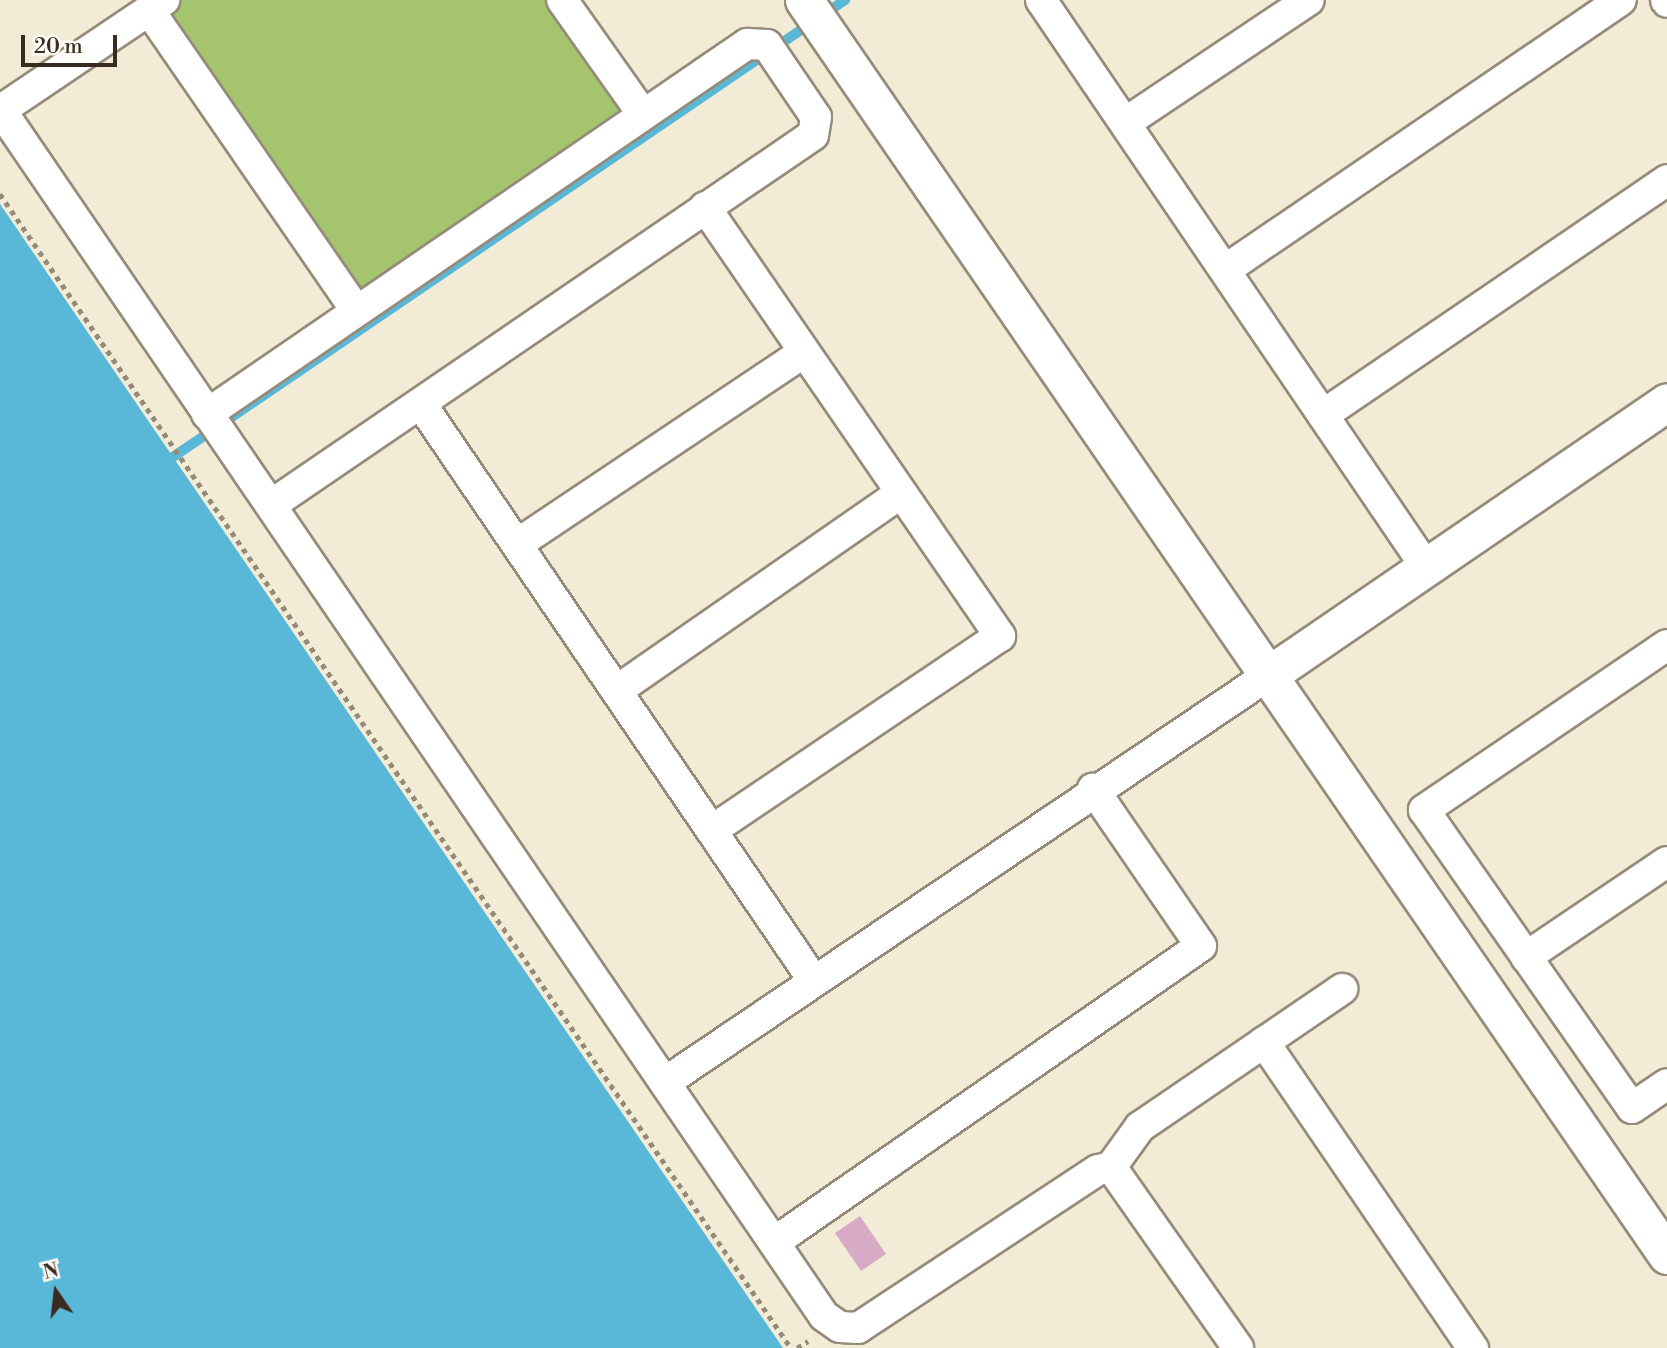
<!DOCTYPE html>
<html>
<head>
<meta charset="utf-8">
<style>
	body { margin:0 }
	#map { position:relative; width:1667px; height:1348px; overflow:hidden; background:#f2ecd6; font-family:"Libre Bodoni",serif }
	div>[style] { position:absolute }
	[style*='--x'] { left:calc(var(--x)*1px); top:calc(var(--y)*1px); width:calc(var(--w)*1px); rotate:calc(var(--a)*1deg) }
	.green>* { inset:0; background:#a4c56d }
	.water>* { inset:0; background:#59b8d7 }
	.stream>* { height:10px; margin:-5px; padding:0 5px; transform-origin:5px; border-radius:5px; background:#59b8d7 }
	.building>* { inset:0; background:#d7aac6 }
	.path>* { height:4.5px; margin-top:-2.25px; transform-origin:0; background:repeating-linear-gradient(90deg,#968b7a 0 5px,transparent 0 10px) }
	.roads { filter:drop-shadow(2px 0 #968b7a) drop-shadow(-2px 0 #968b7a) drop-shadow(0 2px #968b7a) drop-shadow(0 -2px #968b7a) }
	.minor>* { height:30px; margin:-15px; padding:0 15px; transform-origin:15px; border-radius:15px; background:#fff }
	.tertiary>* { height:37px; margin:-18.5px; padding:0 18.5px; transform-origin:18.5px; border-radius:18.5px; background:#fff }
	span { translate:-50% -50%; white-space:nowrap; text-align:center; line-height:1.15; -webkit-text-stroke:5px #fdfcf7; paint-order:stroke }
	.north { position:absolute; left:21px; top:1257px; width:70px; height:70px; -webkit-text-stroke:5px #fdfcf7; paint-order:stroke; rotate:346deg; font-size:19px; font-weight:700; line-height:28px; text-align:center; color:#3b2a1e }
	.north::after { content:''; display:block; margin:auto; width:24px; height:32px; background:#3b2a1e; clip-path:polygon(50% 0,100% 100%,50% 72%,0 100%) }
	.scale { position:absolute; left:21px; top:35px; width:96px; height:32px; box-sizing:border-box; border:4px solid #3b2a1e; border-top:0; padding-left:9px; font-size:21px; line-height:24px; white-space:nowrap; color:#3b2a1e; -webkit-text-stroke:5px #fdfcf7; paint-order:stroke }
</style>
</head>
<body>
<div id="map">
	<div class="green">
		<i style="clip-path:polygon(164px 0,562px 0,642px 113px,356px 310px,149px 10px)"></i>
	</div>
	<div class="water">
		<i style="clip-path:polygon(0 204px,173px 457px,783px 1348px,0 1348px)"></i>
	</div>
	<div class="stream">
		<i style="--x:173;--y:457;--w:813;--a:-34.22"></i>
	</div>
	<div class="building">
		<i style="clip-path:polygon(860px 1216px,886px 1254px,861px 1271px,835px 1233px)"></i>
	</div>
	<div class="path">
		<i style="--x:0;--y:194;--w:1399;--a:55.57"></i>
		<i style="--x:797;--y:1348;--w:13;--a:-32"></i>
	</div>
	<div class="roads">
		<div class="minor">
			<i style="--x:562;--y:0;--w:138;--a:54.7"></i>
			<i style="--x:1041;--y:0;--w:685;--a:55.82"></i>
			<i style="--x:1666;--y:0;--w:2;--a:63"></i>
			<i style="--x:149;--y:10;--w:364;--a:55.4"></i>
			<i style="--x:0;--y:109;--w:1461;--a:55.68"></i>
			<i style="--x:824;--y:1316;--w:19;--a:35"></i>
			<i style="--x:840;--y:1327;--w:18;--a:3"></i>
			<i style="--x:858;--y:1328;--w:287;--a:-33.4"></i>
			<i style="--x:1098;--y:1170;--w:13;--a:-13"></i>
			<i style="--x:1;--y:110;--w:197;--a:-34"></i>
			<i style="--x:1125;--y:123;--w:221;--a:-33.8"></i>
			<i style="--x:705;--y:207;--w:521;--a:55.49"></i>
			<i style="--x:1000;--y:636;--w:345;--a:146"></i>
			<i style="--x:1225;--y:270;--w:479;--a:-34.3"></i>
			<i style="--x:421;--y:404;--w:698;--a:55.74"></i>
			<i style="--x:207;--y:414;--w:655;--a:-34.42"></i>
			<i style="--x:747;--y:44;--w:20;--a:3"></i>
			<i style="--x:767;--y:45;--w:87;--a:55.8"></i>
			<i style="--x:816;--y:117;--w:18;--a:99"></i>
			<i style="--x:813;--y:135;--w:656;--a:145.68"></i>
			<i style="--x:1323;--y:415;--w:417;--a:-34.3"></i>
			<i style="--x:519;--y:543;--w:342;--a:-33.8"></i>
			<i style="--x:1667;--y:645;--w:294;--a:145.8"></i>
			<i style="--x:1424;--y:810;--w:363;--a:55.1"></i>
			<i style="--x:1632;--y:1108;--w:42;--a:-34.4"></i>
			<i style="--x:619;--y:689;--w:342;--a:-34.8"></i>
			<i style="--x:1526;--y:957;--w:170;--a:-34"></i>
			<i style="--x:1264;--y:1042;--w:371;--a:55.7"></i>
			<i style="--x:667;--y:1081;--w:728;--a:-34.02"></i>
			<i style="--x:1111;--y:1167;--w:49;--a:-54.1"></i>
			<i style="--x:1140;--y:1127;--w:245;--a:-34.3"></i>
			<i style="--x:1111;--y:1167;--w:221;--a:54.9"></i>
			<i style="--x:776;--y:1241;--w:517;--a:-34.77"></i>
			<i style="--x:1201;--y:946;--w:191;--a:-124.5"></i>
		</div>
		<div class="tertiary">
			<i style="--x:804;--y:0;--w:1523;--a:55.49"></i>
			<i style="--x:1270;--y:674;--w:481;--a:-34.4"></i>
		</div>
	</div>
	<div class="north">N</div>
	<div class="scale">20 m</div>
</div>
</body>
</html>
